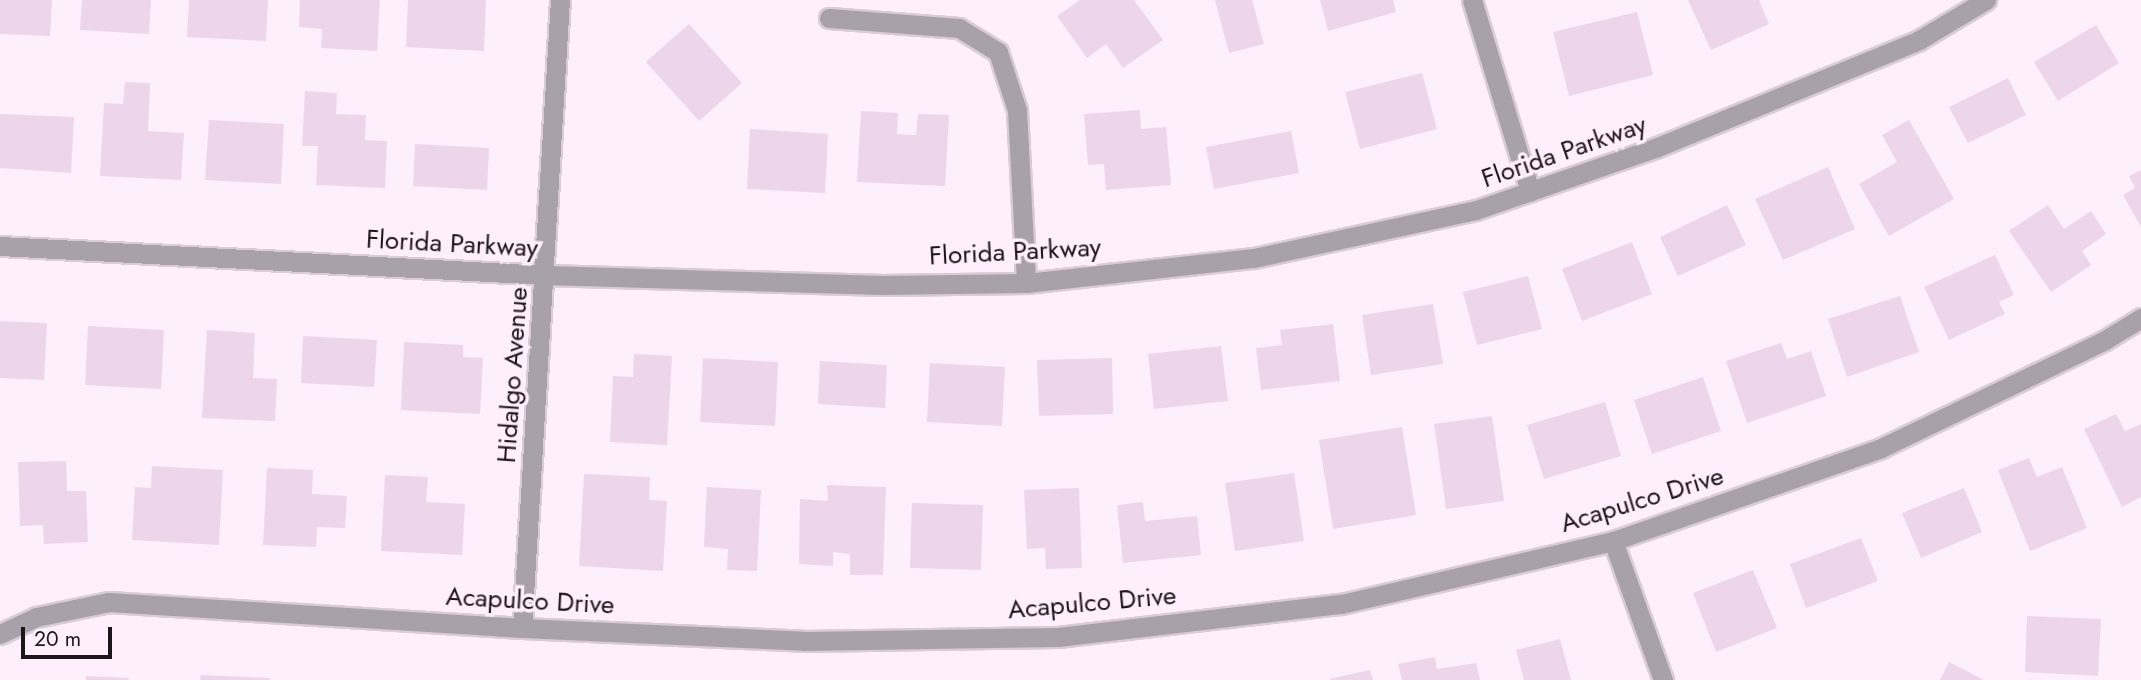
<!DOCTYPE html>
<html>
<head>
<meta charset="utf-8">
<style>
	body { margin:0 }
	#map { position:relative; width:2141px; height:680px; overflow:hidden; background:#fdeffc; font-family:Jost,sans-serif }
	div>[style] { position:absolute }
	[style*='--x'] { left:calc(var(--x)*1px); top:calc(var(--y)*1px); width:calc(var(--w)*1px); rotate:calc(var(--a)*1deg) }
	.building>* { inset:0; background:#edd6ea }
	.roads { filter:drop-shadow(2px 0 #d9ccd8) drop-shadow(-2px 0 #d9ccd8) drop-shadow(0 2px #d9ccd8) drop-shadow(0 -2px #d9ccd8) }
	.minor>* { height:19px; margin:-9.5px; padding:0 9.5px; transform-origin:9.5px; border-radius:9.5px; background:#a8a1ac }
	.tertiary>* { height:19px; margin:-9.5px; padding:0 9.5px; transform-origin:9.5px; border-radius:9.5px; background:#a8a1ac }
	span { translate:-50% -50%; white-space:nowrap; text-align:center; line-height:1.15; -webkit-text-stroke:7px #fdeffc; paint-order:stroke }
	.street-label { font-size:26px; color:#1d151c }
	.scale { position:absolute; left:21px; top:627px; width:91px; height:32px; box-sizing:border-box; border:4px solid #1d151c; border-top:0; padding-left:9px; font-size:21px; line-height:24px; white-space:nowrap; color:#1d151c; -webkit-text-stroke:5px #fdeffc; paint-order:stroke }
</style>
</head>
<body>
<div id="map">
	<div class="building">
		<i style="clip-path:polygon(0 0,52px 0,50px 36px,0 34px)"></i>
		<i style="clip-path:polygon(82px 0,151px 0,149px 34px,80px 30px)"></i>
		<i style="clip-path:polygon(189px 0,268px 0,266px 41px,187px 37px)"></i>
		<i style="clip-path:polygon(300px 0,380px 0,377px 51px,321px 48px,322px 29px,299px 27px)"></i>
		<i style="clip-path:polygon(408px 0,486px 0,484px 51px,406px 47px)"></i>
		<i style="clip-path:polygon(1080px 0,1134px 0,1163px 40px,1123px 68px,1106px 44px,1087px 58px,1057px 16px)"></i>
		<i style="clip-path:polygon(1215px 0,1252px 0,1264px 44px,1229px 53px)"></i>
		<i style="clip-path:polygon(1320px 0,1393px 0,1396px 12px,1328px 31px)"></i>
		<i style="clip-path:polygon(1688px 0,1759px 0,1769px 24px,1711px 50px)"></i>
		<i style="clip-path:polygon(1637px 12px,1653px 75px,1569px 96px,1553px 32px)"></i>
		<i style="clip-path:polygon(689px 24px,742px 83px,699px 121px,646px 62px)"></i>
		<i style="clip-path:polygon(2096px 25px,2119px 63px,2058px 101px,2034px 62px)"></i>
		<i style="clip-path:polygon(1422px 73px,1437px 129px,1360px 149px,1345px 92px)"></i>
		<i style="clip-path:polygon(2008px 78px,2026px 115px,1968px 143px,1949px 107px)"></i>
		<i style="clip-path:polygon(125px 82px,150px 83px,148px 131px,184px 133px,181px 180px,100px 176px,104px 103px,123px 104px)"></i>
		<i style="clip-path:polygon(305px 91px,337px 93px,336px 114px,366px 115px,365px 140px,387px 141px,385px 188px,316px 185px,318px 146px,302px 146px)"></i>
		<i style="clip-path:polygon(1140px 110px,1141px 129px,1166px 127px,1171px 185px,1106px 190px,1104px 164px,1088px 165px,1084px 114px)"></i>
		<i style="clip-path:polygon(861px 111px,898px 113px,897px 134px,916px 135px,918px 114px,949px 115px,945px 186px,857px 182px)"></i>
		<i style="clip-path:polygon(0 114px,74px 117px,71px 173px,0 168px)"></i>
		<i style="clip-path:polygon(209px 120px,284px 124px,281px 184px,205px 180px)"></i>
		<i style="clip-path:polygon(1909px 120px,1954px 199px,1889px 236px,1859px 184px,1897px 162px,1882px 135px)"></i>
		<i style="clip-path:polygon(750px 129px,828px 134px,825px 193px,747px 189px)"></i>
		<i style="clip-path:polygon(1291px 131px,1299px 173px,1214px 189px,1206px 147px)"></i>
		<i style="clip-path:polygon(415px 144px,489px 148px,487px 190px,413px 186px)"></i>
		<i style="clip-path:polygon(1828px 167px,1855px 229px,1783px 260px,1755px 199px)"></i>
		<i style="clip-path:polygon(2141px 170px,2141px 227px,2123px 195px,2135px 188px,2129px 176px)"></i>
		<i style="clip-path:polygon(1727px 205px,1746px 245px,1678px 276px,1660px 237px)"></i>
		<i style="clip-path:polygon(2048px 205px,2064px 229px,2091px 211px,2106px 234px,2082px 251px,2091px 265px,2051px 292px,2009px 231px)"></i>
		<i style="clip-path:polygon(1632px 242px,1652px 294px,1582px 321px,1562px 269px)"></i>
		<i style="clip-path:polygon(1995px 255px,2014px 295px,1999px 302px,2005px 314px,1949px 340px,1924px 287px)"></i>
		<i style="clip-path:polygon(1528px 276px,1542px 329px,1477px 345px,1463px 292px)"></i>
		<i style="clip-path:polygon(1900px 296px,1919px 352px,1847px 377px,1828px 319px)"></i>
		<i style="clip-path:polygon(1433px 304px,1443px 364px,1371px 375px,1362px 315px)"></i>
		<i style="clip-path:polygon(0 321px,47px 323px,44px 380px,0 378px)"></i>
		<i style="clip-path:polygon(1333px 324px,1340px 381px,1261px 390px,1256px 348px,1282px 345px,1280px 330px)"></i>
		<i style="clip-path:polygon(88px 326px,164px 330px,161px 389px,85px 385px)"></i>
		<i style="clip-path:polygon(207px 330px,255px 333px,253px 378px,277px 379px,275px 421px,202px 418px)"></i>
		<i style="clip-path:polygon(303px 336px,377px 340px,374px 387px,301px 383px)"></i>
		<i style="clip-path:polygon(404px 342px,463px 345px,463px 357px,483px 358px,480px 414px,401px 410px)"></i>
		<i style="clip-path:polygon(1781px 343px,1787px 359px,1811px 351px,1826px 396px,1747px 423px,1726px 361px)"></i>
		<i style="clip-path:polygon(1221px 346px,1228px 401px,1154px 409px,1148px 354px)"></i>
		<i style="clip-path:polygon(634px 354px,672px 356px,667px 445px,610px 442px,613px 376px,633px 377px)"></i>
		<i style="clip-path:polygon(703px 358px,778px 362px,775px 426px,700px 422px)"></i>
		<i style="clip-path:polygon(1112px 358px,1113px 414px,1039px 416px,1037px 360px)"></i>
		<i style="clip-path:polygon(820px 361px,887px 365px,885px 408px,818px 404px)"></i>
		<i style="clip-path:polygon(930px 363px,1005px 367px,1002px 426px,927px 422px)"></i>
		<i style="clip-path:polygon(1703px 377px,1721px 431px,1652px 454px,1634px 400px)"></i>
		<i style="clip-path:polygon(1605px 402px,1621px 456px,1544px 479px,1527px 425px)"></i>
		<i style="clip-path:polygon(2116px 414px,2125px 431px,2141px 424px,2141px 497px,2122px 507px,2084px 429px)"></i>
		<i style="clip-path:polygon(1492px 416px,1504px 501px,1446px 509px,1434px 424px)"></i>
		<i style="clip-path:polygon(1402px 427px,1416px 515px,1333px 529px,1319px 440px)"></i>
		<i style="clip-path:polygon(2029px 458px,2037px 477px,2062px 467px,2087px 528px,2030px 551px,1998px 470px)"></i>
		<i style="clip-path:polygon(66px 461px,67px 491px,86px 491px,88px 542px,44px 544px,43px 525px,20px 526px,18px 462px)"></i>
		<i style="clip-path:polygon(152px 466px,223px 470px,219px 545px,132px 540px,135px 487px,151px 488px)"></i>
		<i style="clip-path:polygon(267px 468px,313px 470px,312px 494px,347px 496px,345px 528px,317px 527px,316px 547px,263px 545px)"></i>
		<i style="clip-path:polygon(1294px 473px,1304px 541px,1235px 551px,1225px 483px)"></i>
		<i style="clip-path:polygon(584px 474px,650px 477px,649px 500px,667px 501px,663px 571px,579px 566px)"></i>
		<i style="clip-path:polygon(385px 475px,428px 477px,426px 502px,465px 504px,462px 555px,381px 551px)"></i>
		<i style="clip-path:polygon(827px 485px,886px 487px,883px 575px,850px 575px,850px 554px,833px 552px,833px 566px,799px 564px,800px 499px,828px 501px)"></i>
		<i style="clip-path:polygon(707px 487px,761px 490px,757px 571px,727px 570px,728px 549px,704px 547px)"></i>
		<i style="clip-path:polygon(1079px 488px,1082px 568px,1046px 569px,1045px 548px,1027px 549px,1024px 490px)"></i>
		<i style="clip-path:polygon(1964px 488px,1982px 532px,1921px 558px,1902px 513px)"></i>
		<i style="clip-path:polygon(1143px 502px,1145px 521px,1197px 516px,1201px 555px,1123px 563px,1117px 505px)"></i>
		<i style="clip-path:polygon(912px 503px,983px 505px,981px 570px,910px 568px)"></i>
		<i style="clip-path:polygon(1861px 538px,1878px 581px,1806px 608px,1790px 564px)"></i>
		<i style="clip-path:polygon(1753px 570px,1777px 628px,1716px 652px,1693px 593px)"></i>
		<i style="clip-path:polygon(2027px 616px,2101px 619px,2098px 676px,2025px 672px)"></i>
		<i style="clip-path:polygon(1560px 639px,1571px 680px,1524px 680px,1516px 650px)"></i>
		<i style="clip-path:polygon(1435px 657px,1437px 669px,1476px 663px,1480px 680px,1402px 680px,1398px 664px)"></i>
		<i style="clip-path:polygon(1949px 662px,1984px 680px,1940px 680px)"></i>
		<i style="clip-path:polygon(1370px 670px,1373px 680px,1330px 680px,1329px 679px)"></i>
		<i style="clip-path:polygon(201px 675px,270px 678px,270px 680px,200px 680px)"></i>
		<i style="clip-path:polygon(86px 676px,129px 678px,128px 680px,86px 680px)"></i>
	</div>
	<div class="roads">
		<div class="minor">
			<i style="--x:1472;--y:0;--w:200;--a:73.1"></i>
			<i style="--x:829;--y:18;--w:130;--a:4.4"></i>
			<i style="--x:959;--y:28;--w:46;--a:31.6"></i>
			<i style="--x:998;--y:52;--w:61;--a:71.9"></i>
			<i style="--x:1017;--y:110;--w:173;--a:87"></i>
			<i style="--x:1613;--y:541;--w:148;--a:70.2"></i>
			<i style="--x:522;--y:628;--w:629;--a:-86.54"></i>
			<i style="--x:0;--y:634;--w:40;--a:-25"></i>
			<i style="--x:36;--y:617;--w:75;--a:-11.6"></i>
			<i style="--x:109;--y:602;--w:414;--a:3.6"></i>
			<i style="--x:522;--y:628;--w:282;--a:2.6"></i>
			<i style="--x:804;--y:641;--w:254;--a:-0.9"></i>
			<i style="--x:1058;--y:637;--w:285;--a:-6.7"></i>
			<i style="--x:1341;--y:604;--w:279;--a:-13"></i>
			<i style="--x:1613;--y:541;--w:284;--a:-19.1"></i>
			<i style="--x:1881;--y:448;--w:249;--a:-25.7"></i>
			<i style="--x:2105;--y:340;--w:42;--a:-31.4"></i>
		</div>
		<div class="tertiary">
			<i style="--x:0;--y:246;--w:547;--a:3.04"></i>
			<i style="--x:546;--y:275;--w:336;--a:1.7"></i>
			<i style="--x:882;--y:285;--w:144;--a:-0.8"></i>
			<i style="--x:1026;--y:283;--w:229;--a:-6.3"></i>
			<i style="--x:1254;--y:258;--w:227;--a:-12.2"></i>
			<i style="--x:1476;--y:210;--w:189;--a:-19.1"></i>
			<i style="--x:1655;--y:148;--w:285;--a:-22.2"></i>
			<i style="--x:1919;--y:40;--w:78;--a:-30.8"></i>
		</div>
	</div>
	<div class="street-label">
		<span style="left:1564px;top:152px;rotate:-19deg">Florida Parkway</span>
		<span style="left:452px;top:244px;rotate:3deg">Florida Parkway</span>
		<span style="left:1015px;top:252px;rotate:-3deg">Florida Parkway</span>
		<span style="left:513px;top:375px;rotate:-86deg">Hidalgo Avenue</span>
		<span style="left:1642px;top:500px;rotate:-17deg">Acapulco Drive</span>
		<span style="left:530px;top:601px;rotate:3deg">Acapulco Drive</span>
		<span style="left:1092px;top:603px;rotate:-5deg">Acapulco Drive</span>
	</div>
	<div class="scale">20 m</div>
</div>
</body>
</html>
